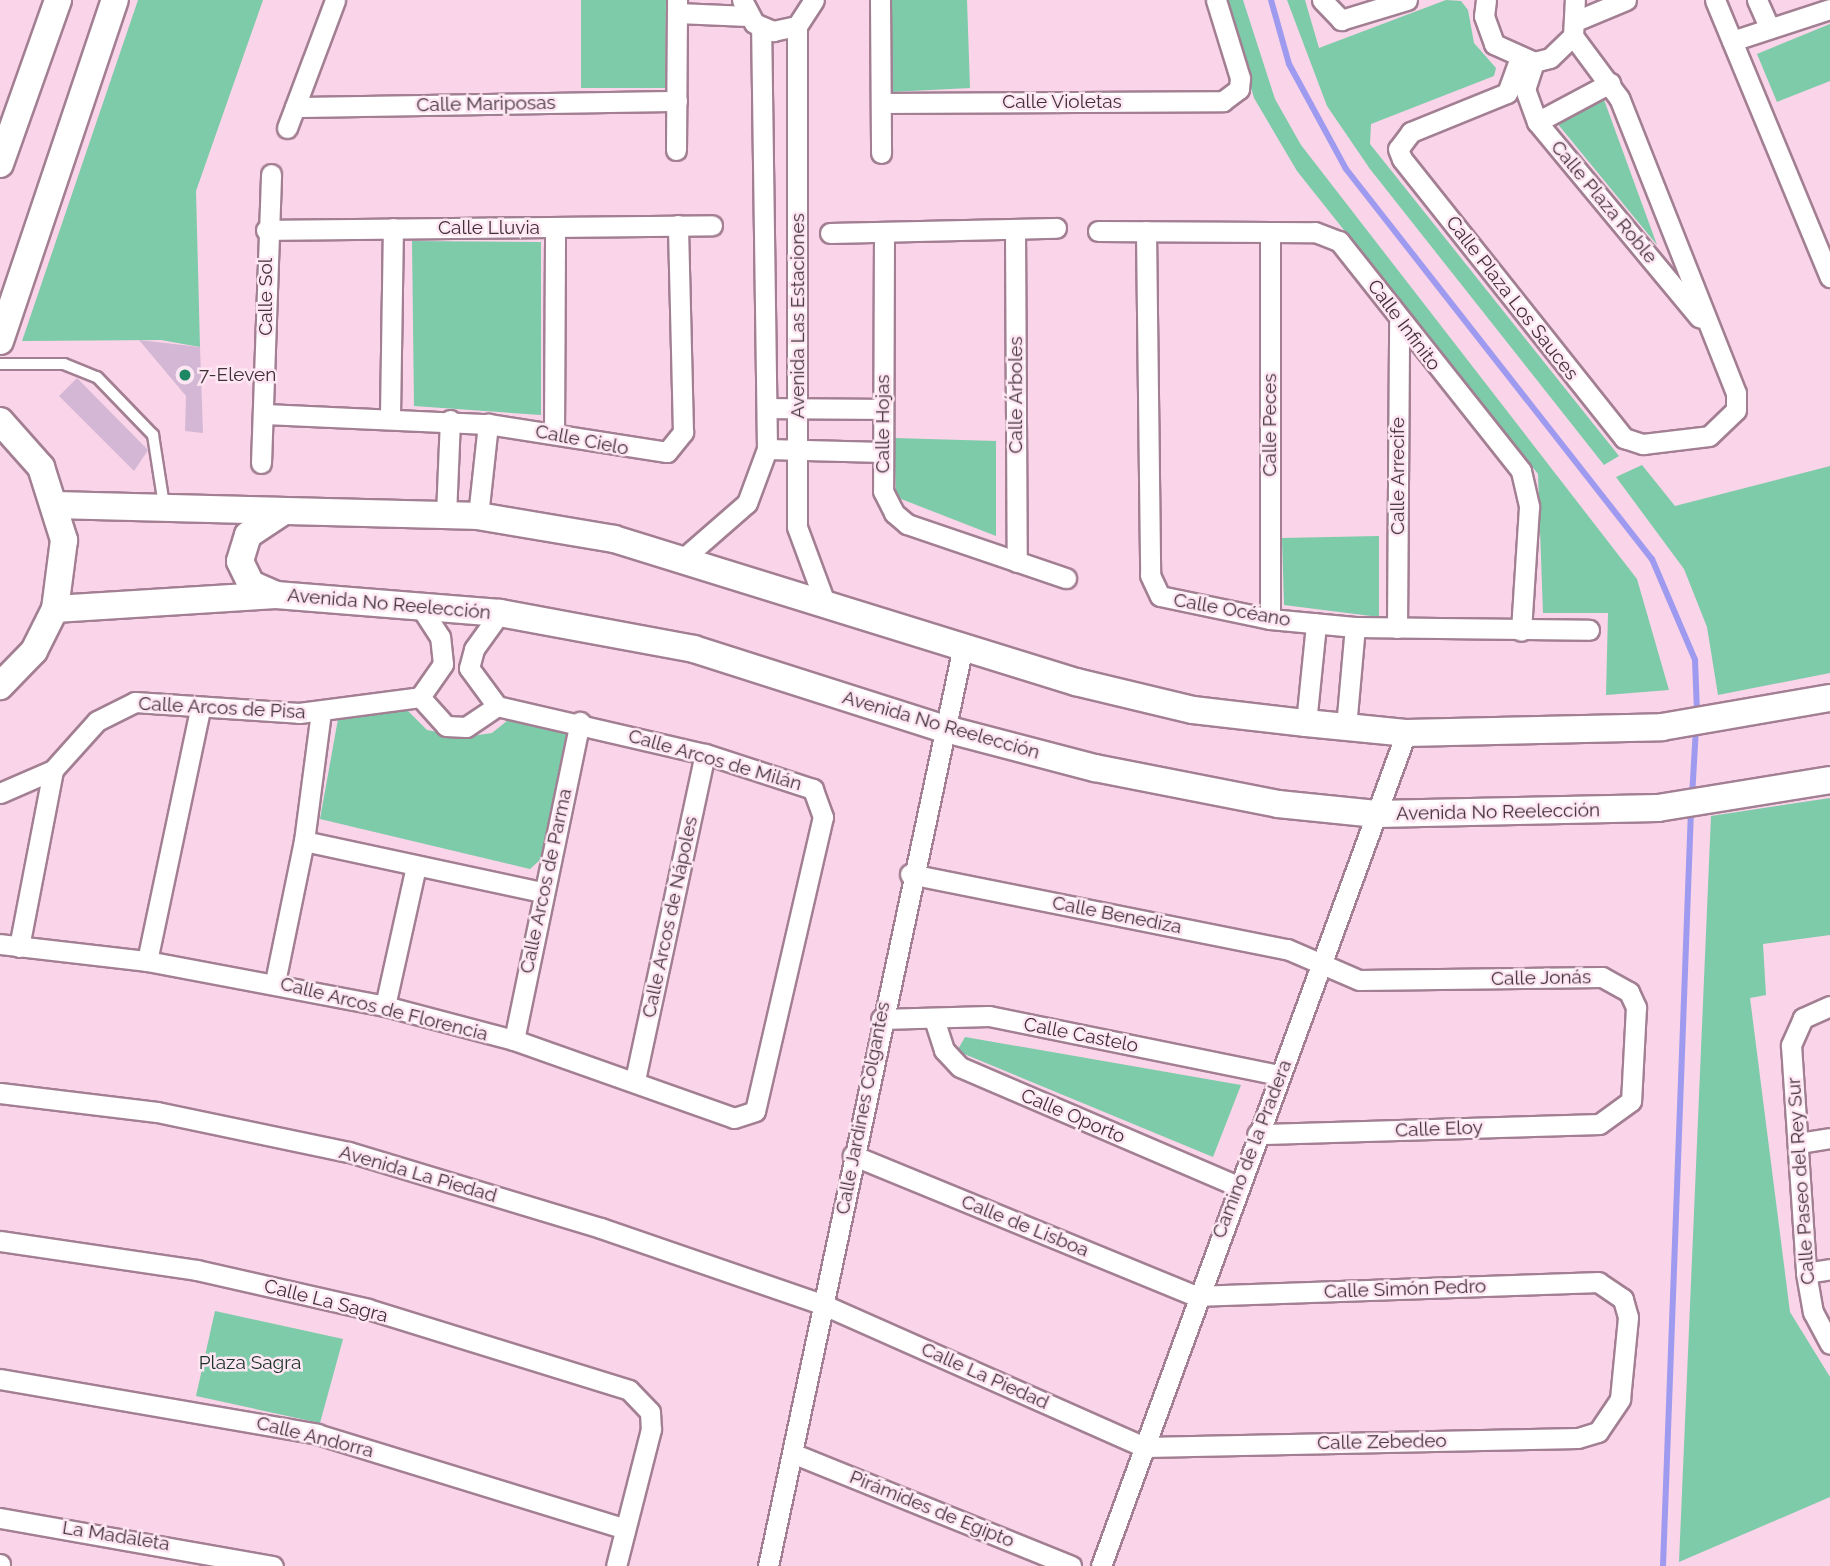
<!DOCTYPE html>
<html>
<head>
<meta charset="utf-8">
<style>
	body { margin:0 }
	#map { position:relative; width:1830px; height:1566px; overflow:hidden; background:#fad4e8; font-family:Raleway,sans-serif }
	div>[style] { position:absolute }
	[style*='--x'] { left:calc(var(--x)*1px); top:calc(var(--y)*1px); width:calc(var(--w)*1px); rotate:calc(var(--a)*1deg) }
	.green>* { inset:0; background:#7dcba9 }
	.stream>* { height:6px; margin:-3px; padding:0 3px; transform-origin:3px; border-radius:3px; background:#9e9aef }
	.building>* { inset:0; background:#d3b7d4 }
	.roads { filter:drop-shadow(2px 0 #a27f92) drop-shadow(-2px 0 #a27f92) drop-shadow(0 2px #a27f92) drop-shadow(0 -2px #a27f92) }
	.service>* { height:10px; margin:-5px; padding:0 5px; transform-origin:5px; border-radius:5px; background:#fff }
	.minor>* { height:19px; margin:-9.5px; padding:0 9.5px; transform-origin:9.5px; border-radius:9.5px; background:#fff }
	.secondary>* { height:26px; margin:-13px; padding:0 13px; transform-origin:13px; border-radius:13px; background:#fff }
	.dots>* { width:19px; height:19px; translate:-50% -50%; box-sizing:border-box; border:4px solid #fee6f2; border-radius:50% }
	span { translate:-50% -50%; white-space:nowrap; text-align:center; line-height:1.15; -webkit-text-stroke:5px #fee6f2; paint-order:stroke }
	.street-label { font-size:19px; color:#403139 }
	.poi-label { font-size:19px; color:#403139 }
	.left { translate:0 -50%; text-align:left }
	.park-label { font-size:19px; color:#1a3228 }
</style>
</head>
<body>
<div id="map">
	<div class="green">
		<i style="clip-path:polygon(138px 0,263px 0,196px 191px,200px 347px,161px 340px,22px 341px)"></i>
		<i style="clip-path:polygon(581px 0,666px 0,665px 88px,581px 88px)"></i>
		<i style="clip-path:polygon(888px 0,967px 0,970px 88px,891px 92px)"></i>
		<i style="clip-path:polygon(1225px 0,1243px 0,1275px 99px,1301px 145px,1637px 579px,1669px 690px,1606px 695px,1608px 613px,1543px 613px,1538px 474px,1297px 171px,1254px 98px)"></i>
		<i style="clip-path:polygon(1287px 0,1305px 0,1319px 48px,1446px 0,1461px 1px,1468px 10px,1474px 43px,1496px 68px,1494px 76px,1371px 124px,1370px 144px,1619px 456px,1604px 465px,1370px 169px,1327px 106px)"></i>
		<i style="clip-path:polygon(1830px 24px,1830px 81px,1777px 102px,1757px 54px)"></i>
		<i style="clip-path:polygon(1603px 97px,1657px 245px,1557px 123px)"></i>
		<i style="clip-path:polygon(412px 241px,541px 242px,541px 415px,414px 406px)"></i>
		<i style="clip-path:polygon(894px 438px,996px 441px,996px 536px,896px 497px)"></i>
		<i style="clip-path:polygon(1642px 465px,1675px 506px,1830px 466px,1830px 673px,1718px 695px,1707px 627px,1684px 569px,1616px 477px)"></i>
		<i style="clip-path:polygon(1379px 536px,1379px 617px,1284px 605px,1282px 538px)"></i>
		<i style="clip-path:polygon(405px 708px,427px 730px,464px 737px,492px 733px,512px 717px,567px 730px,541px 859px,530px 869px,320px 819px,338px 719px)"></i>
		<i style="clip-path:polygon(1830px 798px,1830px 935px,1763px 944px,1766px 995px,1750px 998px,1790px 1312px,1830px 1377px,1830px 1497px,1679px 1562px,1711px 816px)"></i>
		<i style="clip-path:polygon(965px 1037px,1241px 1085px,1213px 1157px,957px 1051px)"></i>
		<i style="clip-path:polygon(215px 1311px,343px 1339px,320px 1423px,196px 1396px)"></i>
	</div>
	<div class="stream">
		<i style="--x:1271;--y:0;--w:66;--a:74.3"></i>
		<i style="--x:1289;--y:64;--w:119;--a:61.5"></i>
		<i style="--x:1346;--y:169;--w:496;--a:51.9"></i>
		<i style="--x:1652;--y:559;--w:110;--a:66.9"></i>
		<i style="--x:1695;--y:660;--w:53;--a:87.8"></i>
		<i style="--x:1692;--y:797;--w:70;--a:-86.7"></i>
		<i style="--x:1663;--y:1566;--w:759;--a:-87.88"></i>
	</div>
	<div class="building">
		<i style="clip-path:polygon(139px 340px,200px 347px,203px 433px,185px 431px,186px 396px)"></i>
		<i style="clip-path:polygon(77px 378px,148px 450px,134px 471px,59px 396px)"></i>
	</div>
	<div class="roads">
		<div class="service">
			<i style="--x:0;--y:364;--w:64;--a:0"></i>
			<i style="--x:64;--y:364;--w:35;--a:22"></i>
			<i style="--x:97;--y:377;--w:81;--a:46"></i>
			<i style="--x:153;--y:435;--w:71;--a:81.1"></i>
		</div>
		<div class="minor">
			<i style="--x:742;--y:0;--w:26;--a:62"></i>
			<i style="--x:754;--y:23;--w:21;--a:23"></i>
			<i style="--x:773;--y:31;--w:25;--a:-12"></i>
			<i style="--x:797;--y:26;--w:31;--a:-57"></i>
			<i style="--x:880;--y:0;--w:153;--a:89.6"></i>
			<i style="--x:1322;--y:0;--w:28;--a:46"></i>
			<i style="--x:1341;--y:20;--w:69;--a:-16.9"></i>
			<i style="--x:1486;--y:0;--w:16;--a:97"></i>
			<i style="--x:1484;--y:16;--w:30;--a:70"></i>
			<i style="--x:1494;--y:44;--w:44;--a:24.2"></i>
			<i style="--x:1534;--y:62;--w:16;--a:-14"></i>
			<i style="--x:1550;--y:58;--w:32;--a:-44"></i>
			<i style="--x:1573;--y:36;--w:36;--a:-87"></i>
			<i style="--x:1715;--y:0;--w:300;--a:67.5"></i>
			<i style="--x:1757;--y:0;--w:30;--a:66"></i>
			<i style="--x:677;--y:13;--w:71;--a:2.4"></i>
			<i style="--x:1578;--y:20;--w:52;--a:-22.6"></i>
			<i style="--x:797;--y:26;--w:501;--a:90"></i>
			<i style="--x:797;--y:527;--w:78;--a:69.7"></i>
			<i style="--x:1732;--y:41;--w:103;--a:-18.1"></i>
			<i style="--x:1519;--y:60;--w:35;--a:110"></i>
			<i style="--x:1507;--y:93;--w:104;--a:157.9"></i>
			<i style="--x:1411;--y:132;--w:21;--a:127"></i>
			<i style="--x:1398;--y:149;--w:11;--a:68"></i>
			<i style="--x:1402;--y:159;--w:357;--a:51.5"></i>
			<i style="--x:1624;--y:438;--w:20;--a:18"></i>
			<i style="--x:1643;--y:444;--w:66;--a:-6.9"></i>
			<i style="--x:1709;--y:436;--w:37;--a:-44"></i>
			<i style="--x:1736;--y:410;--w:17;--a:-90"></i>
			<i style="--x:1736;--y:393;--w:317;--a:-111.6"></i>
			<i style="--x:1619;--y:98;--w:77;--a:-126.6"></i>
			<i style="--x:1534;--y:62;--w:28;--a:108"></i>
			<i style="--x:1525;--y:89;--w:35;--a:70"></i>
			<i style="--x:1537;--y:122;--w:254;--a:50.3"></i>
			<i style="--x:881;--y:103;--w:342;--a:-0.3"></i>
			<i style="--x:1223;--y:101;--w:20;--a:-37"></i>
			<i style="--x:1239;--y:89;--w:11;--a:-85"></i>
			<i style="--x:1240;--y:78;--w:82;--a:-107.1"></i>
			<i style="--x:295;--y:107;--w:382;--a:-0.9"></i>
			<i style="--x:1537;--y:122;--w:83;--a:-28.1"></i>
			<i style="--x:287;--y:128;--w:137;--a:-69.4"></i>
			<i style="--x:676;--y:150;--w:150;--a:-89.6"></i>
			<i style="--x:1015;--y:229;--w:333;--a:89.7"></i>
			<i style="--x:266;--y:230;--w:446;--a:-0.6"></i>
			<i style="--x:1098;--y:231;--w:217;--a:0.3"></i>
			<i style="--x:1315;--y:232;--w:26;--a:21"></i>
			<i style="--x:1339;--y:241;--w:293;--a:51.6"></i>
			<i style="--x:1521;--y:471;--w:37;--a:77"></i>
			<i style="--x:1529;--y:507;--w:124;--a:93.7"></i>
			<i style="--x:1146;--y:231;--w:344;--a:89.3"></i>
			<i style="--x:1150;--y:575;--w:23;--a:65"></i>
			<i style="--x:1160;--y:596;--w:112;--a:11.8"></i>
			<i style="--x:1270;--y:619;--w:85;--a:5.4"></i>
			<i style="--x:1355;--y:627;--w:234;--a:0.7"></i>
			<i style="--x:884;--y:232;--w:259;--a:90.2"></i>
			<i style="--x:883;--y:491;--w:25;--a:63"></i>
			<i style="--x:894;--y:513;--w:17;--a:40"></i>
			<i style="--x:907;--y:524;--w:168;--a:18.8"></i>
			<i style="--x:1270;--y:232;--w:387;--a:90"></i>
			<i style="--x:830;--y:233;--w:226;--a:-1.3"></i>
			<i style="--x:768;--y:408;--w:115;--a:0.5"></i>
			<i style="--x:265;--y:414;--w:223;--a:2.6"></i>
			<i style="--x:488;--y:424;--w:181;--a:8.9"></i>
			<i style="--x:667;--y:452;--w:26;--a:-51"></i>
			<i style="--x:683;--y:432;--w:207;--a:-91.4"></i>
			<i style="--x:390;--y:415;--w:187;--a:-89.1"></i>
			<i style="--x:554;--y:432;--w:205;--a:-89.7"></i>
			<i style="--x:767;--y:449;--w:116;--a:1.5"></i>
			<i style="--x:261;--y:463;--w:289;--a:-88"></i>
			<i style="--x:446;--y:515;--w:95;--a:-87.6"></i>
			<i style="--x:478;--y:516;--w:93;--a:-83.8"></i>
			<i style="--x:685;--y:557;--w:82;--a:-41.1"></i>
			<i style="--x:747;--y:503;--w:58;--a:-69.7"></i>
			<i style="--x:767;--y:449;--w:421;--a:-90.8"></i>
			<i style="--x:1397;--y:628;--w:305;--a:-89.6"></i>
			<i style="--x:420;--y:697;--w:39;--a:48"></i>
			<i style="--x:446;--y:726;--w:20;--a:3"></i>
			<i style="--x:466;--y:727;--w:37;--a:-34"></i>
			<i style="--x:497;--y:706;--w:47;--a:-126.4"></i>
			<i style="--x:469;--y:668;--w:20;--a:-75"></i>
			<i style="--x:474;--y:649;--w:44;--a:-54.2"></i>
			<i style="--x:1306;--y:723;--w:100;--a:-84.2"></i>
			<i style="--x:1346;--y:727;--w:100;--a:-84.9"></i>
			<i style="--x:0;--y:793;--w:58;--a:-23.5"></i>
			<i style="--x:53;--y:770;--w:66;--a:-48.1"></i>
			<i style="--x:97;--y:721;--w:42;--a:-26.6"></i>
			<i style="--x:135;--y:702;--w:164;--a:3.8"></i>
			<i style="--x:299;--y:713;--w:122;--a:-7.5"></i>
			<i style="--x:420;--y:697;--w:40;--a:-55.1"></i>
			<i style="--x:443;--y:664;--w:27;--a:-96"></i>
			<i style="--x:440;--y:637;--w:37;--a:-123"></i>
			<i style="--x:304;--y:841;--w:243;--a:12.1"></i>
			<i style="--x:910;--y:874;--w:384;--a:11.3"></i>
			<i style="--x:1287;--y:949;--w:78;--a:23.3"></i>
			<i style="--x:1359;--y:980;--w:243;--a:-0.7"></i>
			<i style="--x:1602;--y:977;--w:31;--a:29"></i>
			<i style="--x:1629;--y:992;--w:17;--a:65"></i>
			<i style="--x:1636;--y:1007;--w:94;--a:93"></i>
			<i style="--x:1631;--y:1101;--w:39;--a:144"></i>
			<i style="--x:1599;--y:1124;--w:342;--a:178.3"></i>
			<i style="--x:0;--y:944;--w:148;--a:6.6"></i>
			<i style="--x:147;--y:961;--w:242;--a:10.7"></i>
			<i style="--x:385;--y:1006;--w:133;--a:14.8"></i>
			<i style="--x:514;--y:1040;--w:233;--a:19.5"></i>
			<i style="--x:734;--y:1118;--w:22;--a:-18"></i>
			<i style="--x:755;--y:1111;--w:302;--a:-77"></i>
			<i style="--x:823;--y:817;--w:30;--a:-110"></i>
			<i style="--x:813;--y:789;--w:114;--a:-162"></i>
			<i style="--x:705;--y:754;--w:213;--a:-167"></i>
			<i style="--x:19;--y:947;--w:180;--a:-79.1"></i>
			<i style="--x:147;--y:961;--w:258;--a:-78.1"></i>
			<i style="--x:275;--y:982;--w:144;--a:-78.4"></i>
			<i style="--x:304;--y:841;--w:130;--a:-82.5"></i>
			<i style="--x:385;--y:1006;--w:143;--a:-77.5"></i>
			<i style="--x:1830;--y:1006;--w:30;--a:156"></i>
			<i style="--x:1803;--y:1018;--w:30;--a:114"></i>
			<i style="--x:1791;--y:1045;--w:228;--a:86.2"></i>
			<i style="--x:1806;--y:1273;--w:40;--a:80"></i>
			<i style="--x:1813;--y:1312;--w:36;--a:62"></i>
			<i style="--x:881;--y:1019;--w:108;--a:-1.6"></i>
			<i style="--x:989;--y:1016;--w:297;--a:11.5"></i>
			<i style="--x:934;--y:1019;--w:33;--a:72"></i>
			<i style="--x:944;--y:1050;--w:23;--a:47"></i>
			<i style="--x:960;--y:1067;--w:302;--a:23.2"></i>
			<i style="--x:514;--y:1040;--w:325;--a:-78.3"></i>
			<i style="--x:635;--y:1080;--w:333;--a:-77.9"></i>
			<i style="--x:0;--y:1093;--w:158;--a:6.9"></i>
			<i style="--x:157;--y:1112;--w:196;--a:11.8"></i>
			<i style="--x:349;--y:1152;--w:263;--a:16.8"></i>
			<i style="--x:601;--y:1228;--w:236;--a:19"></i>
			<i style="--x:824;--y:1305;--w:351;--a:23.9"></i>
			<i style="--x:1145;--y:1447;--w:433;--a:-1.2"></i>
			<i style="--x:1578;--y:1438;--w:21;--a:-17"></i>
			<i style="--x:1598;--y:1432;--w:40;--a:-56"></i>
			<i style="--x:1620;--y:1399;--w:82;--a:-84.4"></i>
			<i style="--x:1628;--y:1317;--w:19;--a:-106"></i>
			<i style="--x:1623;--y:1299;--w:30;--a:-146"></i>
			<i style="--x:1598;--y:1282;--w:402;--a:178"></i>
			<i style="--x:1196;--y:1296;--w:371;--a:-157.7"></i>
			<i style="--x:1799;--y:1143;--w:31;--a:-9"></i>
			<i style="--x:0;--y:1241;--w:199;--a:8.4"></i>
			<i style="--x:197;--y:1270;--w:175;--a:12.8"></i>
			<i style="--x:368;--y:1309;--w:273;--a:17.2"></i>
			<i style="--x:629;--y:1390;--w:30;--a:46"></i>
			<i style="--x:650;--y:1412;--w:17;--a:87"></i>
			<i style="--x:651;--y:1429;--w:141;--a:104.3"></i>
			<i style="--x:1806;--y:1273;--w:24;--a:-9"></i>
			<i style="--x:0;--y:1379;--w:322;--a:9.8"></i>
			<i style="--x:317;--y:1434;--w:320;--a:17.1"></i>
			<i style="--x:792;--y:1453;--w:301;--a:22"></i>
			<i style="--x:0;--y:1518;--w:277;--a:10"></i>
			<i style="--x:0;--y:1564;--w:2;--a:90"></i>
			<i style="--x:768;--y:1566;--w:935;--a:-78.03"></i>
			<i style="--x:1101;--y:1566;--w:887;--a:-69.89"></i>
		</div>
		<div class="secondary">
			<i style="--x:0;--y:164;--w:174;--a:-70.5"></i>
			<i style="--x:0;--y:341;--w:360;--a:-71.4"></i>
			<i style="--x:0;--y:421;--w:62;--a:48.3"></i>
			<i style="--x:41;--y:467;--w:77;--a:72.5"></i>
			<i style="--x:64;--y:540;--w:70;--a:97.4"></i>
			<i style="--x:55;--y:609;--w:47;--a:116.6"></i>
			<i style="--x:34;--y:651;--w:49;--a:134.2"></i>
			<i style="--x:58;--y:505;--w:420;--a:1.5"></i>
			<i style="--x:478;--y:516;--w:138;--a:9.6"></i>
			<i style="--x:614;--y:539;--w:484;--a:17.2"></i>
			<i style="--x:1076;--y:682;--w:120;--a:13.5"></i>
			<i style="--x:1193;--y:710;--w:114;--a:6.6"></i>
			<i style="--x:1306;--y:723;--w:100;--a:5.7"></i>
			<i style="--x:1406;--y:733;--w:256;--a:-1.3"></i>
			<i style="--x:1662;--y:727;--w:170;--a:-9.8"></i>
			<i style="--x:276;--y:595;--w:27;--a:-156"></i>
			<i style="--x:251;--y:584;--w:25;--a:-116"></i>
			<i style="--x:240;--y:561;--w:27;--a:-73"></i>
			<i style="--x:248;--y:535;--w:43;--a:-33.7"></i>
			<i style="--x:55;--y:609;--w:221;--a:-3.6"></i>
			<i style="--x:276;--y:595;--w:225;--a:4.6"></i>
			<i style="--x:500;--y:613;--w:197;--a:10.5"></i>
			<i style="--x:694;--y:649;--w:260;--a:17.7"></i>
			<i style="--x:942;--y:728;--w:158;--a:14.7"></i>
			<i style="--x:1095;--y:768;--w:187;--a:11.1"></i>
			<i style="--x:1278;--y:804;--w:99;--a:5.8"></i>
			<i style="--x:1376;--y:814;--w:282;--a:-1.2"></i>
			<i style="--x:1658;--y:808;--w:174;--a:-9.2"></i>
		</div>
	</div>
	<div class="dots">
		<i style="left:185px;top:375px;background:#1e8763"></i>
	</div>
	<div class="street-label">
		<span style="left:1062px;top:102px">Calle Violetas</span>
		<span style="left:486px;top:104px;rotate:-1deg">Calle Mariposas</span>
		<span style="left:1604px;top:202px;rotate:50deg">Calle Plaza Roble</span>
		<span style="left:489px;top:228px">Calle Lluvia</span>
		<span style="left:266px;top:297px;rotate:-90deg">Calle Sol</span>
		<span style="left:1512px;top:298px;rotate:52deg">Calle Plaza Los Sauces</span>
		<span style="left:798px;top:316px;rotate:-90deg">Avenida Las Estaciones</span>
		<span style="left:1404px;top:325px;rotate:53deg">Calle Infinito</span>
		<span style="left:1016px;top:395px;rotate:-90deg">Calle Árboles</span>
		<span style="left:883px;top:424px;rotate:-90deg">Calle Hojas</span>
		<span style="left:1270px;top:425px;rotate:-90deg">Calle Peces</span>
		<span style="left:582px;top:440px;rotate:11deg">Calle Cielo</span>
		<span style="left:1398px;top:476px;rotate:-90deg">Calle Arrecife</span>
		<span style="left:389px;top:604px;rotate:5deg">Avenida No Reelección</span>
		<span style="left:1232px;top:610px;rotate:10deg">Calle Océano</span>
		<span style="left:222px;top:708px;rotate:3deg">Calle Arcos de Pisa</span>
		<span style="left:941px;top:725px;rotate:16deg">Avenida No Reelección</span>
		<span style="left:715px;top:760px;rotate:16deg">Calle Arcos de Milán</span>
		<span style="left:1498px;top:812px;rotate:-1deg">Avenida No Reelección</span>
		<span style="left:546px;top:881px;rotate:-78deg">Calle Arcos de Parma</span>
		<span style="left:1117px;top:915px;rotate:11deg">Calle Benediza</span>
		<span style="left:670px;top:917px;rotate:-78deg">Calle Arcos de Nápoles</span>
		<span style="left:1541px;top:978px;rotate:-1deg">Calle Jonás</span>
		<span style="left:384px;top:1009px;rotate:14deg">Calle Arcos de Florencia</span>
		<span style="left:1081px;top:1035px;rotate:11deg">Calle Castelo</span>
		<span style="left:863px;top:1108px;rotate:-79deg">Calle Jardines Colgantes</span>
		<span style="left:1073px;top:1116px;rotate:23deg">Calle Oporto</span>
		<span style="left:1439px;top:1129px;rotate:-2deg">Calle Eloy</span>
		<span style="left:1252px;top:1149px;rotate:-69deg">Camino de la Pradera</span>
		<span style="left:418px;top:1174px;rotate:16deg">Avenida La Piedad</span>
		<span style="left:1801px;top:1181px;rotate:-94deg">Calle Paseo del Rey Sur</span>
		<span style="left:1025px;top:1226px;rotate:22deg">Calle de Lisboa</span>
		<span style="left:1405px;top:1289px;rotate:-2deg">Calle Simón Pedro</span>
		<span style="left:326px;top:1301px;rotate:14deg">Calle La Sagra</span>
		<span style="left:985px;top:1376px;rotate:24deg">Calle La Piedad</span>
		<span style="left:315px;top:1437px;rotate:14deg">Calle Andorra</span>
		<span style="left:1382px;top:1442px;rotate:-1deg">Calle Zebedeo</span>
		<span style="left:932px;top:1509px;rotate:22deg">Pirámides de Egipto</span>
		<span style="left:116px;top:1536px;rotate:9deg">La Madaleta</span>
	</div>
	<div class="poi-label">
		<span class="left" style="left:199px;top:375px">7-Eleven</span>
	</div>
	<div class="park-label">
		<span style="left:250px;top:1363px">Plaza Sagra</span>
	</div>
</div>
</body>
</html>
